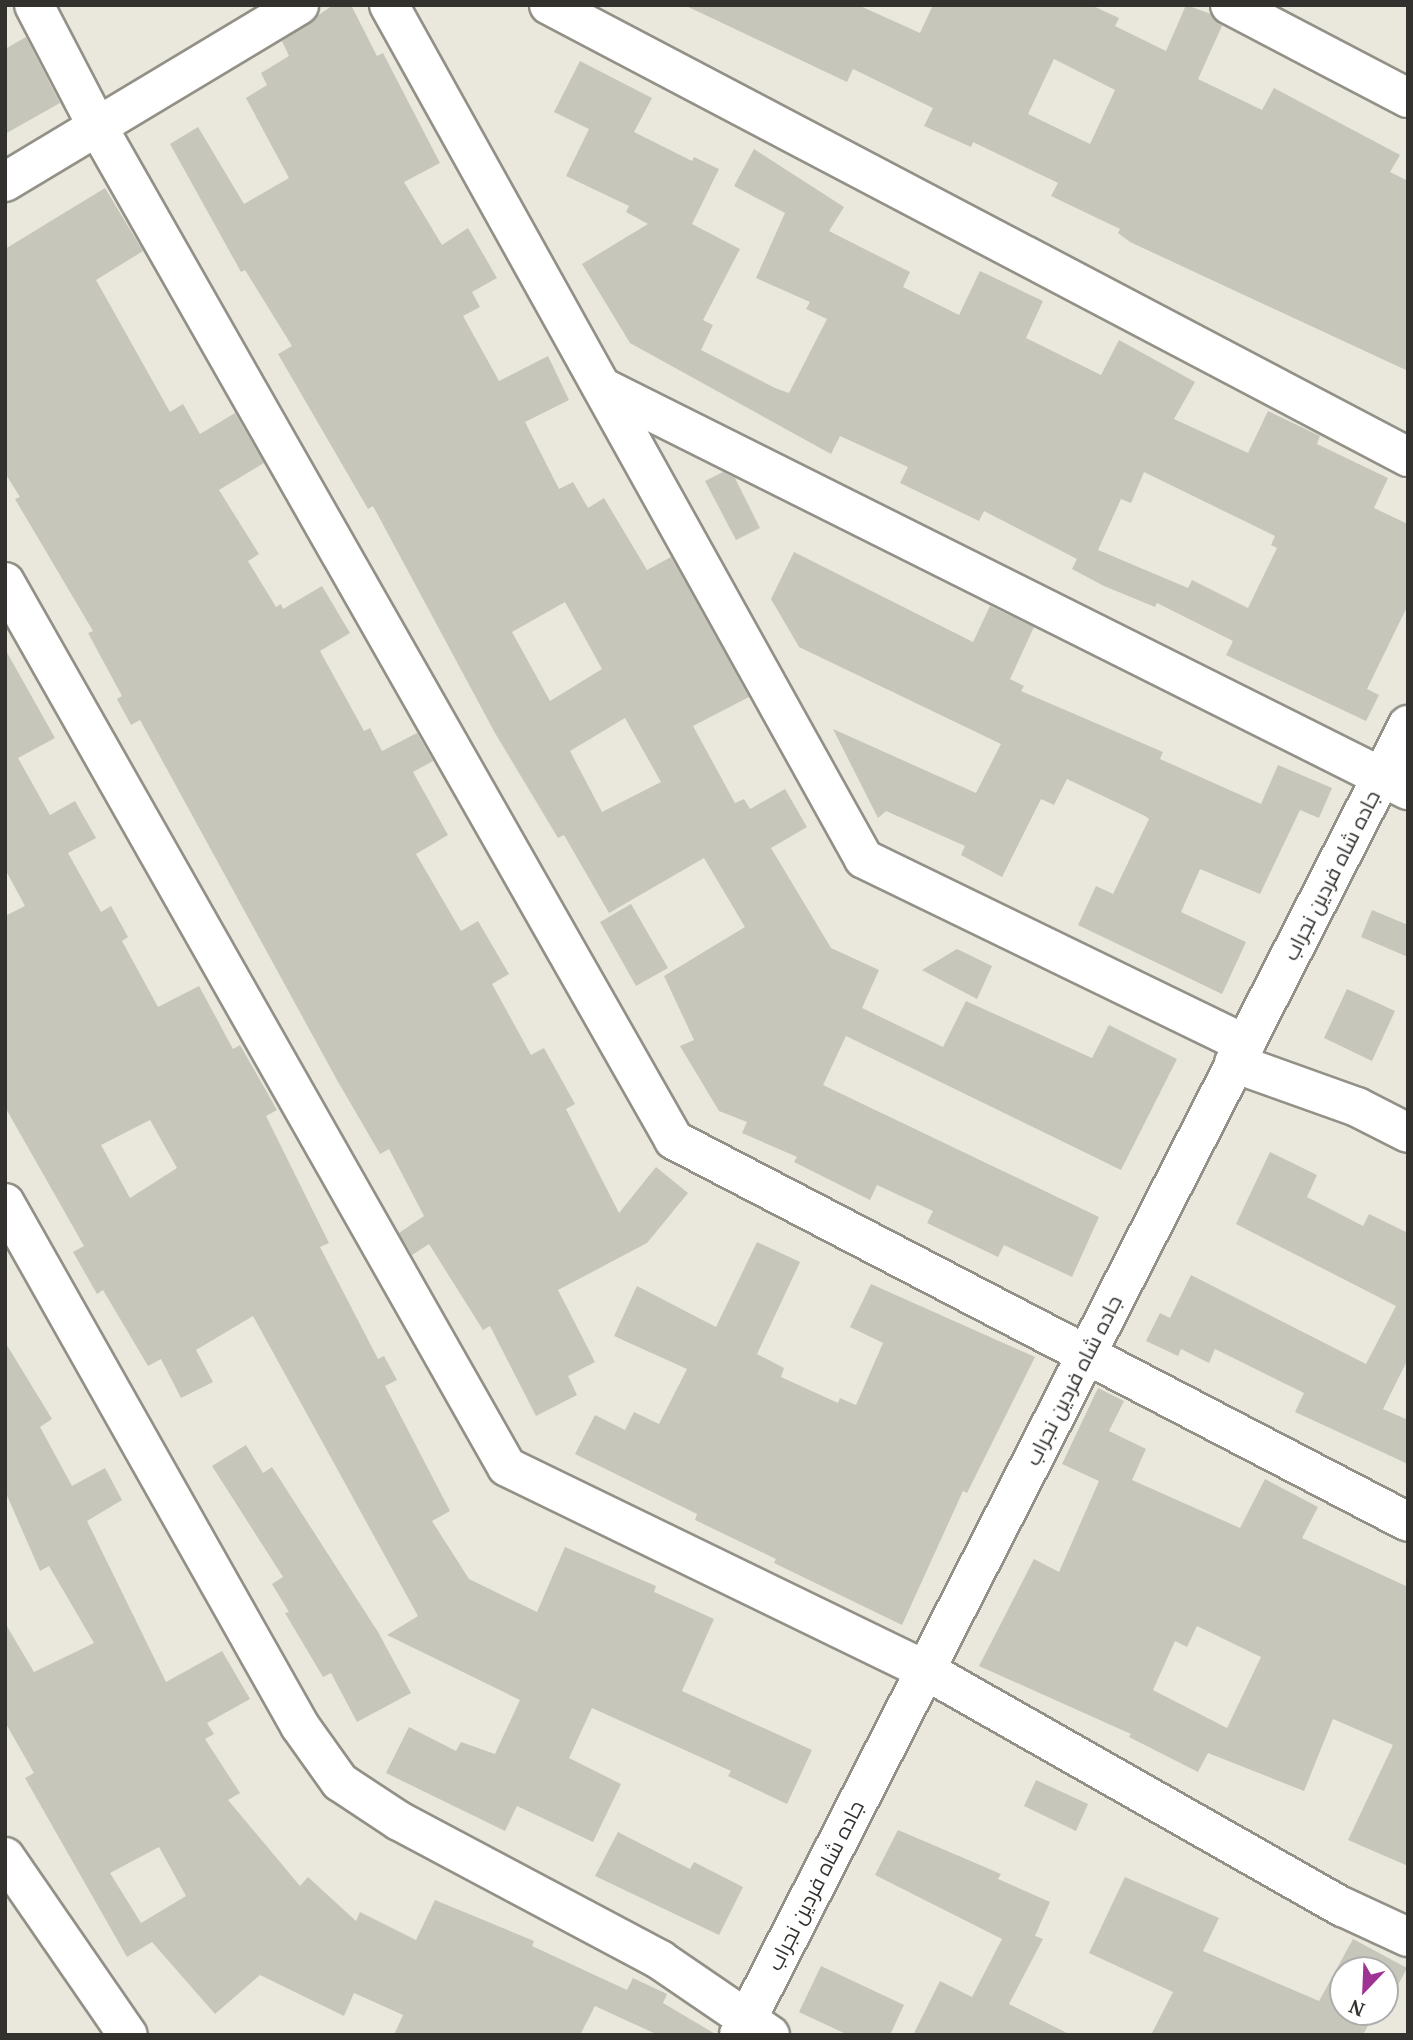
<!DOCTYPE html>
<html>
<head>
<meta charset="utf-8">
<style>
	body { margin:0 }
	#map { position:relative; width:1413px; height:2040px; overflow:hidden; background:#eae8dd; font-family:"PT Serif",Cairo,serif }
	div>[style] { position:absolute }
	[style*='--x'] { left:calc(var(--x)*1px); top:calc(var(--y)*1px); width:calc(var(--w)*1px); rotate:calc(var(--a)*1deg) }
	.building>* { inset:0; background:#c7c6bb }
	.roads { filter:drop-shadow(2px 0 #939187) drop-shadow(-2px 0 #939187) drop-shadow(0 2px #939187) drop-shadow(0 -2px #939187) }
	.street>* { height:38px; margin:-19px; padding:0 19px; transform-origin:19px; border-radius:19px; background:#fff }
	span { translate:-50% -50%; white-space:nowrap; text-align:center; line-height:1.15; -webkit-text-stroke:6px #fff; paint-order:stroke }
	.street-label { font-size:21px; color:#32312d }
	.frame { position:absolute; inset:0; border:7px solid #32312d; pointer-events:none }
	.north { position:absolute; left:1329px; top:1956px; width:70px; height:70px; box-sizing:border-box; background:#fff; border:2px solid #adadab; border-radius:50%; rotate:203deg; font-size:19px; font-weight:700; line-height:28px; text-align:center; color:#32312d }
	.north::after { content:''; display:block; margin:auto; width:24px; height:32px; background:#9e3394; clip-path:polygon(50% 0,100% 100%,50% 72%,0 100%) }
</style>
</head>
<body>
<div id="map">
	<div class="building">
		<i style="clip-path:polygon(evenodd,333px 5px,351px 5px,377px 56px,383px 53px,440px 163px,404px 182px,442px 245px,468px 228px,497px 278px,472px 292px,480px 307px,463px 316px,499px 381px,548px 356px,569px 400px,525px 422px,559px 489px,573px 482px,588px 508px,604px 498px,647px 570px,671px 557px,749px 697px,693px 726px,735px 803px,744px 799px,750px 809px,785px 789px,807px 827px,771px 848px,831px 948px,879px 970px,862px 1008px,943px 1047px,966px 1001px,1092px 1058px,1109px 1025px,1177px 1059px,1121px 1170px,846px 1036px,823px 1085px,1099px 1217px,1072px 1277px,1004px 1245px,998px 1257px,927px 1223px,933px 1211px,877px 1185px,870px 1200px,794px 1162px,797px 1157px,742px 1133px,747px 1122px,719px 1111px,680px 1046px,694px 1040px,664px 976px,745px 927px,704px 858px,609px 913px,564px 835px,558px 838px,495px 733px,373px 506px,368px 509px,278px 354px,292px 346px,245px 270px,241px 272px,170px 144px,198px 127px,244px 204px,289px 178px,246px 98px,267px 85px,261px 73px,289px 56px,282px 41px,333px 5px,565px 602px,602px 669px,550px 701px,512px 632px,565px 602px,333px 5px,625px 718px,661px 782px,602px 812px,570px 751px,625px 718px)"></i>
		<i style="clip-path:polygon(evenodd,684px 5px,858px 5px,920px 33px,933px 5px,1091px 5px,1119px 18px,1115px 26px,1166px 51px,1186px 5px,1211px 14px,1222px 26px,1198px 79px,1262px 110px,1274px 88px,1400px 155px,1390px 172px,1408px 181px,1408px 371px,1130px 242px,1118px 233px,1120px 229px,1051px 196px,1058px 183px,973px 142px,971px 147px,924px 126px,933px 108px,853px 69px,847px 82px,684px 5px,1054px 59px,1115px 90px,1090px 144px,1028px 114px,1054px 59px)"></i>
		<i style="clip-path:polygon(26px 37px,60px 103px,5px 134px,5px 49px)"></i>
		<i style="clip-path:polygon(evenodd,580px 61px,652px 98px,634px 132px,692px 161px,694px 157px,719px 169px,692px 224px,740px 249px,703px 320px,713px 325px,701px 350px,775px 388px,789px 393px,827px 319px,806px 309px,810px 302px,756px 278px,785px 213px,734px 186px,754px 149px,844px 207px,829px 231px,910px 272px,903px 287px,959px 315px,980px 271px,1043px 301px,1026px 338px,1101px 375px,1119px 340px,1195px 382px,1174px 419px,1248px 453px,1268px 411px,1320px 436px,1317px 444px,1388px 478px,1374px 508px,1408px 524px,1408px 605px,1367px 689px,1379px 695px,1366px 721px,1226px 655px,1233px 641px,1157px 603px,1155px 607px,1104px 586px,1072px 569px,1077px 559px,984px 511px,979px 521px,900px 483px,908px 467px,840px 436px,831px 454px,630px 343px,582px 264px,648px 224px,626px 212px,629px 206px,566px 176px,589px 129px,554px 112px,580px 61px,1144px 472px,1275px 536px,1271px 545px,1277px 548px,1248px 608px,1192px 580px,1188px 588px,1098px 550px,1121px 499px,1131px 503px,1144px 472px)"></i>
		<i style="clip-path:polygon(105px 188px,143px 251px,96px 280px,170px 412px,183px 404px,200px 434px,235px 413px,264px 463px,219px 490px,259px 554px,248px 561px,276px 607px,281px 604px,283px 609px,322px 586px,350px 633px,320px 651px,364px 731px,370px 728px,382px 751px,417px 733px,433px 761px,413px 772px,448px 835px,416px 854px,461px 931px,478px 921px,509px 974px,492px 984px,531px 1055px,544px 1048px,575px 1104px,566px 1109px,619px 1213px,656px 1167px,688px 1193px,647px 1243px,558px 1290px,595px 1362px,568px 1376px,577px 1395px,536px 1416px,490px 1326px,483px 1330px,429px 1244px,412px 1255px,399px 1233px,424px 1216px,389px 1149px,380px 1154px,337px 1080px,140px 720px,131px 725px,117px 699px,122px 696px,88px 633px,93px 631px,15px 499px,20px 497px,5px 473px,5px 249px)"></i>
		<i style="clip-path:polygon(723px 472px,735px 478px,760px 528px,736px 540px,705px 481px)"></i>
		<i style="clip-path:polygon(794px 552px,973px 642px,990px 606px,1034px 627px,1010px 679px,1024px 686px,1021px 691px,1163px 752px,1160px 759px,1261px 804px,1278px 765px,1332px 788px,1319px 818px,1300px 810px,1260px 894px,1200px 869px,1181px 912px,1246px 942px,1222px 994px,1078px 925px,1096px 886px,1113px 894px,1149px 819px,1145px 816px,1067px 779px,1054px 805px,1041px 799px,1002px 877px,961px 855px,965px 846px,886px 811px,878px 818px,833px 729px,976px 793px,1001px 744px,799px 647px,771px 599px)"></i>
		<i style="clip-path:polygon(evenodd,5px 649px,55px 738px,18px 758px,50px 815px,75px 801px,96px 838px,68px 853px,101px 912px,111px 906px,128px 937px,122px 941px,158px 1007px,199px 986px,233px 1049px,240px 1045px,277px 1110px,266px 1116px,329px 1243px,320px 1247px,378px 1359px,384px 1356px,397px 1380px,385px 1386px,450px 1511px,432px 1521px,469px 1579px,537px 1612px,565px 1547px,656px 1586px,654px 1592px,714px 1619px,682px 1691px,812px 1750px,787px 1804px,728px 1776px,731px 1771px,592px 1708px,569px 1758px,621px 1784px,593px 1842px,517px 1806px,505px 1831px,386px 1773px,409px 1727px,456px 1751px,461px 1742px,495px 1754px,520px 1700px,387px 1635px,418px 1616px,253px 1316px,196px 1350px,213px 1382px,181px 1398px,161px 1359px,148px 1366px,103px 1290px,97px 1294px,73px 1252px,84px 1246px,5px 1107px,5px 916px,25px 906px,5px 869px,5px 649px,150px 1120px,177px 1168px,130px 1198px,101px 1145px,150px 1120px)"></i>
		<i style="clip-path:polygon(631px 904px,668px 968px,636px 986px,600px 922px)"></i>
		<i style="clip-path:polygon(1372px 910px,1408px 925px,1408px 957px,1361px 937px)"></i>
		<i style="clip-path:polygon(957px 949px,992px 966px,977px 999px,922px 970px)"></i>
		<i style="clip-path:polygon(1347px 989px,1395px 1011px,1372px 1061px,1324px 1038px)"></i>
		<i style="clip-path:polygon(1270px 1152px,1317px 1175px,1307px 1197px,1363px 1226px,1369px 1214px,1408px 1233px,1408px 1359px,1383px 1409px,1408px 1420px,1408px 1464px,1295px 1412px,1304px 1393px,1215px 1349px,1209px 1363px,1181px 1349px,1178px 1356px,1146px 1341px,1160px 1313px,1170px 1318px,1191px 1275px,1366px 1364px,1396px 1306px,1236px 1224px)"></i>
		<i style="clip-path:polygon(757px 1242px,800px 1262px,757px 1354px,784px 1368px,781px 1377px,838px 1403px,840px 1398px,856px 1405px,883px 1343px,850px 1327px,871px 1284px,1035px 1357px,967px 1493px,963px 1491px,902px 1625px,774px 1563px,776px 1559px,695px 1520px,697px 1514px,575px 1454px,595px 1415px,625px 1430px,634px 1412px,659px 1424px,687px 1369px,614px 1336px,637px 1286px,716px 1327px)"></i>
		<i style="clip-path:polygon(evenodd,5px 1342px,52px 1419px,40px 1427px,72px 1486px,105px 1468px,122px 1500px,87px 1521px,166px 1682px,222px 1651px,250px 1699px,207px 1723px,214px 1734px,205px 1739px,240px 1793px,228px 1800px,300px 1886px,308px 1877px,356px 1921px,360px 1912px,416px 1940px,435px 1900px,534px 1941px,532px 1946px,627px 1990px,633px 1978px,667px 1994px,663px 2003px,717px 2035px,658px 2035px,595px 2006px,580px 2035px,394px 2035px,403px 2015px,354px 1993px,344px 2016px,260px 1975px,215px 2014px,152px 1942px,127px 1957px,25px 1778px,34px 1773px,5px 1722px,5px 1623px,34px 1672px,94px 1643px,49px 1566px,40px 1571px,5px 1491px,5px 1342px,159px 1847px,186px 1896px,141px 1923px,110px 1873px,159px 1847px)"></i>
		<i style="clip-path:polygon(evenodd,1098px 1388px,1124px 1401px,1109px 1431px,1146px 1449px,1132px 1480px,1240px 1528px,1265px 1479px,1318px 1507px,1302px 1538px,1408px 1587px,1408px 1866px,1348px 1840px,1393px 1745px,1333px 1719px,1304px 1791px,1208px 1753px,1198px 1772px,1129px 1737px,1131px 1734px,979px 1666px,1034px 1559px,1059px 1572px,1099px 1481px,1062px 1464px,1098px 1388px,1197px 1626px,1261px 1657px,1227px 1728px,1153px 1690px,1175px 1641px,1187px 1647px,1197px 1626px)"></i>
		<i style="clip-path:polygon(246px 1445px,263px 1473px,272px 1467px,378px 1632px,411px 1693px,357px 1722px,331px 1673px,323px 1677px,285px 1613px,289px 1612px,272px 1584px,283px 1577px,212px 1466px)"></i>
		<i style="clip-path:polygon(1036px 1780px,1088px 1804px,1076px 1831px,1024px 1806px)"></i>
		<i style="clip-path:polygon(898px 1830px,1001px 1874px,998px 1879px,1050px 1902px,1035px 1936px,1043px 1939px,1009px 2004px,1071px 2035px,913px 2035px,940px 1981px,972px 1997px,1002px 1939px,875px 1875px)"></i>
		<i style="clip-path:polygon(618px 1832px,690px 1869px,694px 1862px,743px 1887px,719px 1935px,595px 1876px)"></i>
		<i style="clip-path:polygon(1125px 1877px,1219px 1918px,1203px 1951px,1319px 2001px,1353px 1939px,1407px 1968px,1391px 1998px,1385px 1995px,1385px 1970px,1343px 1970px,1343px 2012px,1375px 2012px,1363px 2035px,1151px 2035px,1173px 1992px,1089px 1953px)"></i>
		<i style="clip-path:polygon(821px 1966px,904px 2005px,890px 2035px,848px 2035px,799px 2012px)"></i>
	</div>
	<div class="roads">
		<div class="street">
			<i style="--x:34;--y:5;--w:134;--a:62.5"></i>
			<i style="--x:96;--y:124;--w:1169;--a:60.36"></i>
			<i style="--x:674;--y:1140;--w:827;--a:27.49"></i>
			<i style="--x:389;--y:5;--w:977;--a:60.92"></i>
			<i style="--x:864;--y:859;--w:424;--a:25.9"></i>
			<i style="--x:549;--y:5;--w:971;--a:27.75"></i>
			<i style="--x:1230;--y:5;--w:201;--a:27.6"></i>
			<i style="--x:5;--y:182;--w:343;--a:-31"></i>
			<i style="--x:606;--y:389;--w:897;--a:26.57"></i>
			<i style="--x:5;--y:582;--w:1017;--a:60.44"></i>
			<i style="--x:507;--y:1467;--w:465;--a:25.9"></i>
			<i style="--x:925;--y:1670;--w:481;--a:29.6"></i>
			<i style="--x:1343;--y:1907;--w:72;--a:24.8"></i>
			<i style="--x:1234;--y:1063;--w:131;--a:19.7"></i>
			<i style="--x:1357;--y:1107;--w:57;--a:27"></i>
			<i style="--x:5;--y:1203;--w:600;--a:60.57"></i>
			<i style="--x:300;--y:1726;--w:69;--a:54.5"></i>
			<i style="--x:340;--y:1782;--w:71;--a:33.5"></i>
			<i style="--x:399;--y:1821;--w:296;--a:28"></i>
			<i style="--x:660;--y:1960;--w:133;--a:34.3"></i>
			<i style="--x:5;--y:1857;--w:216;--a:55.4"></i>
			<i style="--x:739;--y:2035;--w:1471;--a:-62.95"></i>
		</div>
	</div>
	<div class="street-label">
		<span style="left:1331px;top:875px;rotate:-63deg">جاده شاه فردین نجراب</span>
		<span style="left:1073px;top:1380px;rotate:-63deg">جاده شاه فردین نجراب</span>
		<span style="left:815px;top:1885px;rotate:-63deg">جاده شاه فردین نجراب</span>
	</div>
	<div class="frame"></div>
	<div class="north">N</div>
</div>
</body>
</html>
